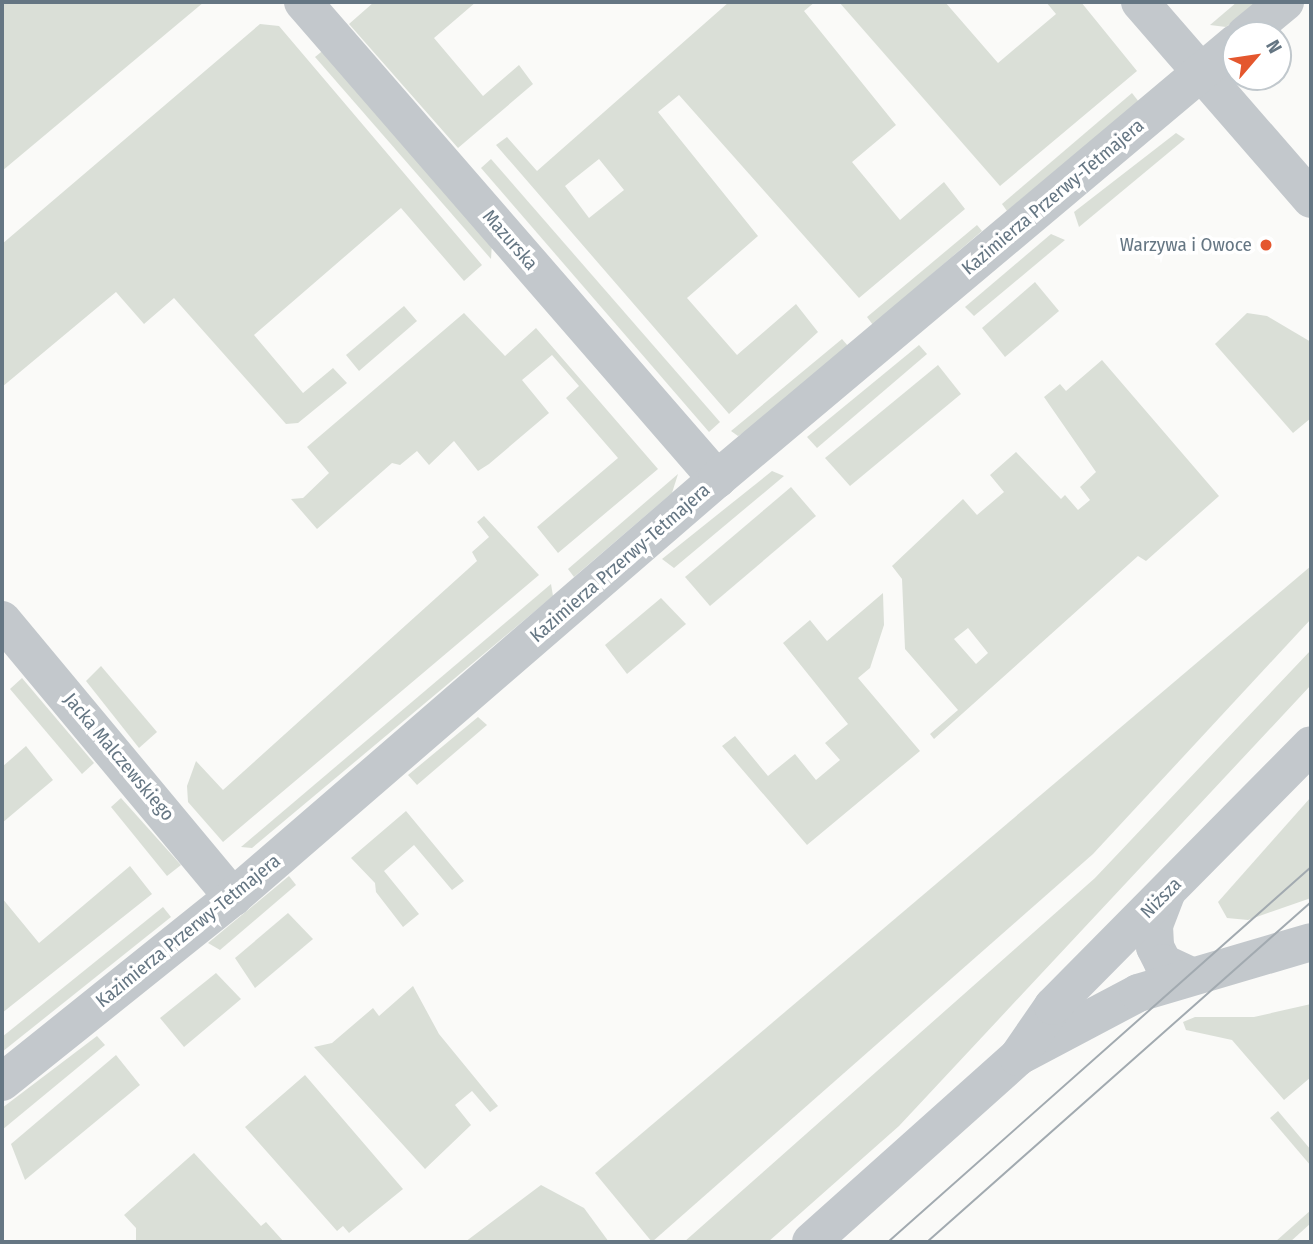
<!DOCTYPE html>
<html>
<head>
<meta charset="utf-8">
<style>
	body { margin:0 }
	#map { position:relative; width:1313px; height:1244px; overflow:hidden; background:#fafaf8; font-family:"Fira Sans Condensed",sans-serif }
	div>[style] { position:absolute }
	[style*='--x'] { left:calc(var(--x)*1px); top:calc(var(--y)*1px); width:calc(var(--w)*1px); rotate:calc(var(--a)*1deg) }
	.green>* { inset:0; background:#dadfd7 }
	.minor>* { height:38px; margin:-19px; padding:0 19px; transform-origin:19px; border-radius:19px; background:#c3c8cc }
	.tram>* { height:2px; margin:-1px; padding:0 1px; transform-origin:1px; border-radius:1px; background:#a2aab0 }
	.dots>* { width:19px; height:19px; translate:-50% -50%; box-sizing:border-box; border:4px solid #fff; border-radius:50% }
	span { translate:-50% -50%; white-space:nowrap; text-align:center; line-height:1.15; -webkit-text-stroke:7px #fff; paint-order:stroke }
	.street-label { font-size:19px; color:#657683 }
	.poi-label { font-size:19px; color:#657683 }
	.right { translate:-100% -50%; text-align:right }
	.frame { position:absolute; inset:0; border:4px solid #657683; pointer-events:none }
	.north { position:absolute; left:1222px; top:21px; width:70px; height:70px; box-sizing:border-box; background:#fff; border:2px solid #c1c8cd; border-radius:50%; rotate:61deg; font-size:19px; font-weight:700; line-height:28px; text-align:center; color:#657683 }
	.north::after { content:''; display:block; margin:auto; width:24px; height:32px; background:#e4572e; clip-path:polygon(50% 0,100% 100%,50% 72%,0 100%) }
</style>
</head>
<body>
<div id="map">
	<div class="green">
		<i style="clip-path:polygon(2px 2px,204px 2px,2px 171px)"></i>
		<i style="clip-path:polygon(374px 2px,476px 2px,434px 38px,483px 96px,519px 65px,533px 84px,458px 148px,349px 24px)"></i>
		<i style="clip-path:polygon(evenodd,729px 2px,815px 2px,804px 11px,896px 125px,852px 162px,900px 220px,944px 182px,965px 209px,859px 298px,679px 95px,658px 112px,758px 236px,687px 298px,737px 355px,796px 304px,818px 332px,729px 414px,496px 145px,507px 137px,537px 171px,729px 2px,599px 159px,624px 190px,589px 218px,565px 186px,599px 159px)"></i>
		<i style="clip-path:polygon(839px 2px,945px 2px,998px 63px,1056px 14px,1046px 2px,1081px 2px,1137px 71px,1000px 186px)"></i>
		<i style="clip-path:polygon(1237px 2px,1258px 2px,1226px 27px,1210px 25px)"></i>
		<i style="clip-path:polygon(260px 24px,279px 26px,482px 265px,464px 281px,401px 208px,254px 335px,303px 393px,333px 368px,347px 383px,298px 423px,286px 424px,174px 298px,144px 324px,116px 292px,2px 387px,2px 244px)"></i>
		<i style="clip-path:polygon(326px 48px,492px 243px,491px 259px,315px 57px)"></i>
		<i style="clip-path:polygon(1132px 93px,1139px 102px,1007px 211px,1002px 204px)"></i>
		<i style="clip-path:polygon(1176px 133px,1185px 139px,1079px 227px,1074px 212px)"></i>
		<i style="clip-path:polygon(491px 159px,720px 422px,709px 432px,481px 168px)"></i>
		<i style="clip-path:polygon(977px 225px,982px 231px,873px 325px,867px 317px)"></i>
		<i style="clip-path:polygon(1051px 234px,1065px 240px,974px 316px,965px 307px)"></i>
		<i style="clip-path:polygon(1035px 282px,1059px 311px,1005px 357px,982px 328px)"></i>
		<i style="clip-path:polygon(404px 306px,417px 321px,359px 371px,346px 355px)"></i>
		<i style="clip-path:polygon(464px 313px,505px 356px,536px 328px,658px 469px,558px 553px,537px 527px,618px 458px,566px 398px,579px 386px,552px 355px,522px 380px,549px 413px,489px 464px,478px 471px,454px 441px,429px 465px,417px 451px,400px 465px,392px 463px,317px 529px,291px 499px,303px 498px,329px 473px,307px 447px)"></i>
		<i style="clip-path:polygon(1247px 313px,1267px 316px,1311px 342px,1311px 418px,1293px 433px,1215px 344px)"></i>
		<i style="clip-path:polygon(842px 339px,848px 346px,747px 431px,738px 436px,731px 431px)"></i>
		<i style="clip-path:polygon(919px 345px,927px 354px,817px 448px,807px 437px)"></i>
		<i style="clip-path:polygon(evenodd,1102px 360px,1219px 496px,1146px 561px,1138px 556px,934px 739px,930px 734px,958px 710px,905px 649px,902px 579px,892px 566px,963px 499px,977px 515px,1004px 492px,990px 475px,1016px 452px,1061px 499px,1065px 495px,1078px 510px,1090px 500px,1080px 487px,1096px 472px,1044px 397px,1060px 384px,1066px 391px,1102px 360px,968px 628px,988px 653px,976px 664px,954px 639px,968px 628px)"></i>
		<i style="clip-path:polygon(938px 365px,961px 394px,850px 486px,825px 458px)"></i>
		<i style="clip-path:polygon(772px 471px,784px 476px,674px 568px,662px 559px)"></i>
		<i style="clip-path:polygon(678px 474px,672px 493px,574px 577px,568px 569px)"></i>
		<i style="clip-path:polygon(791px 487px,816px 516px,710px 606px,685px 577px)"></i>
		<i style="clip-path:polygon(484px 516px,539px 575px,223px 842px,188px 802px,187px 786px,196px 761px,223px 790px,477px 561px,472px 552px,489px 537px,477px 522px)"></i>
		<i style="clip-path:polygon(1311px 566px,1311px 619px,1093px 854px,652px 1242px,595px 1173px)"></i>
		<i style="clip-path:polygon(551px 584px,553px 596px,252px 848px,241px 847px)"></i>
		<i style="clip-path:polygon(883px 593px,884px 625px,870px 668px,858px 678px,920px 751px,807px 845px,722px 746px,735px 736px,768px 776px,795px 754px,816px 780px,840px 760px,825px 743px,848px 724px,783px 643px,810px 620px,827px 641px)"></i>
		<i style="clip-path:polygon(661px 598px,686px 624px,627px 674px,605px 645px)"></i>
		<i style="clip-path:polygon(1311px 650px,1311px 685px,899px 1126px,768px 1242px,684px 1242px,1095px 878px)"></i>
		<i style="clip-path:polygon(101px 666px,157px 732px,139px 748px,86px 681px)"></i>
		<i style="clip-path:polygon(22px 678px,94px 763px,82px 774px,10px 689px)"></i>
		<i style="clip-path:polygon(478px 717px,487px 725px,417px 785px,408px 775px)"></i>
		<i style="clip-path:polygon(26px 746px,53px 780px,2px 823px,2px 767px)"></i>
		<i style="clip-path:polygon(1311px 797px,1311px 898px,1248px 920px,1227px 918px,1218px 902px)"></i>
		<i style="clip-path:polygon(121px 798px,181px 865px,167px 876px,111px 807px)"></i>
		<i style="clip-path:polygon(406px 811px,464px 881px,452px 890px,414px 845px,384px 871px,419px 914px,403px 927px,376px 892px,375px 883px,351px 858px)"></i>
		<i style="clip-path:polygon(130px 866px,152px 894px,2px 1013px,2px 898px,39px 943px)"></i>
		<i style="clip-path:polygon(289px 876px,296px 885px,220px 950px,208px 943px)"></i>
		<i style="clip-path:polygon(163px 907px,171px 917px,2px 1052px,2px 1037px)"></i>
		<i style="clip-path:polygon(288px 913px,313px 939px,255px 988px,235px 958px)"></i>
		<i style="clip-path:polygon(216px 973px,241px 999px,184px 1047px,160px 1018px)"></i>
		<i style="clip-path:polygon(413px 986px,439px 1034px,498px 1106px,490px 1112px,472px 1091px,455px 1105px,471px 1125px,425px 1169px,314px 1047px,332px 1043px,373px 1008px,379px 1016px)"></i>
		<i style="clip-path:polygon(1311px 1004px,1311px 1077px,1284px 1100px,1232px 1040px,1186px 1030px,1183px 1022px,1195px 1017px,1254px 1017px)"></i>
		<i style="clip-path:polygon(97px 1036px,105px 1045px,2px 1130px,2px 1108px)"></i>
		<i style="clip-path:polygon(116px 1055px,140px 1085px,25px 1180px,11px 1144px)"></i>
		<i style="clip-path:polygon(305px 1075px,403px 1189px,349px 1233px,343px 1226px,337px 1231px,245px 1127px)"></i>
		<i style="clip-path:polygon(1278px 1111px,1311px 1150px,1311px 1166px,1270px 1118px)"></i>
		<i style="clip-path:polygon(194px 1153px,261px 1226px,266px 1222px,284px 1242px,136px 1242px,136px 1228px,124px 1215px)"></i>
		<i style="clip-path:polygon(541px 1185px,584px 1208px,609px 1242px,465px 1242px)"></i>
		<i style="clip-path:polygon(1311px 1210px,1311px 1223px,1290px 1242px,1275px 1242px)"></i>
	</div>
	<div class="minor">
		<i style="--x:303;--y:2;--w:632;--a:49.04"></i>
		<i style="--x:1140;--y:2;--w:261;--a:49"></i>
		<i style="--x:1245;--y:35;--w:52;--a:-39.5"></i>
		<i style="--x:2;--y:620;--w:361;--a:50.2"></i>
		<i style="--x:1166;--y:894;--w:34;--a:111"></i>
		<i style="--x:1154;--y:926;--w:21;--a:87"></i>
		<i style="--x:1155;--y:947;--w:18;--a:63"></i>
		<i style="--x:1163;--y:963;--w:29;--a:25"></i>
		<i style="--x:1023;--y:1054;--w:130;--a:-27.9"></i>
		<i style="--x:1138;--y:993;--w:180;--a:-16.4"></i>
		<i style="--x:2;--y:1082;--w:296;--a:-38.7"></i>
		<i style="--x:233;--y:897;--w:640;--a:-40.82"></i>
		<i style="--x:717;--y:479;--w:678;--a:-40.03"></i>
		<i style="--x:811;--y:1242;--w:278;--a:-41.8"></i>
		<i style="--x:1018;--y:1057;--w:62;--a:-55.5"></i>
		<i style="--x:1053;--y:1006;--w:367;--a:-45.3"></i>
	</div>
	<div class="tram">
		<i style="--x:888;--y:1242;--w:565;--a:-41.56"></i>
		<i style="--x:927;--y:1242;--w:513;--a:-41.52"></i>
	</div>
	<div class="dots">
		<i style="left:1266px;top:245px;background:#e4572e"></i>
	</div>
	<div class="street-label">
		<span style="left:1053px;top:197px;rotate:-40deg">Kazimierza Przerwy-Tetmajera</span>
		<span style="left:510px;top:240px;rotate:49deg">Mazurska</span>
		<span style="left:620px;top:563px;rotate:-41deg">Kazimierza Przerwy-Tetmajera</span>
		<span style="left:119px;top:757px;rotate:50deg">Jacka Malczewskiego</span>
		<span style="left:1161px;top:898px;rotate:-45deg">Niższa</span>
		<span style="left:188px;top:931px;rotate:-39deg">Kazimierza Przerwy-Tetmajera</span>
	</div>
	<div class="poi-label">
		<span class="right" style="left:1252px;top:245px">Warzywa i Owoce</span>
	</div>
	<div class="frame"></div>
	<div class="north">N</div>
</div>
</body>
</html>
